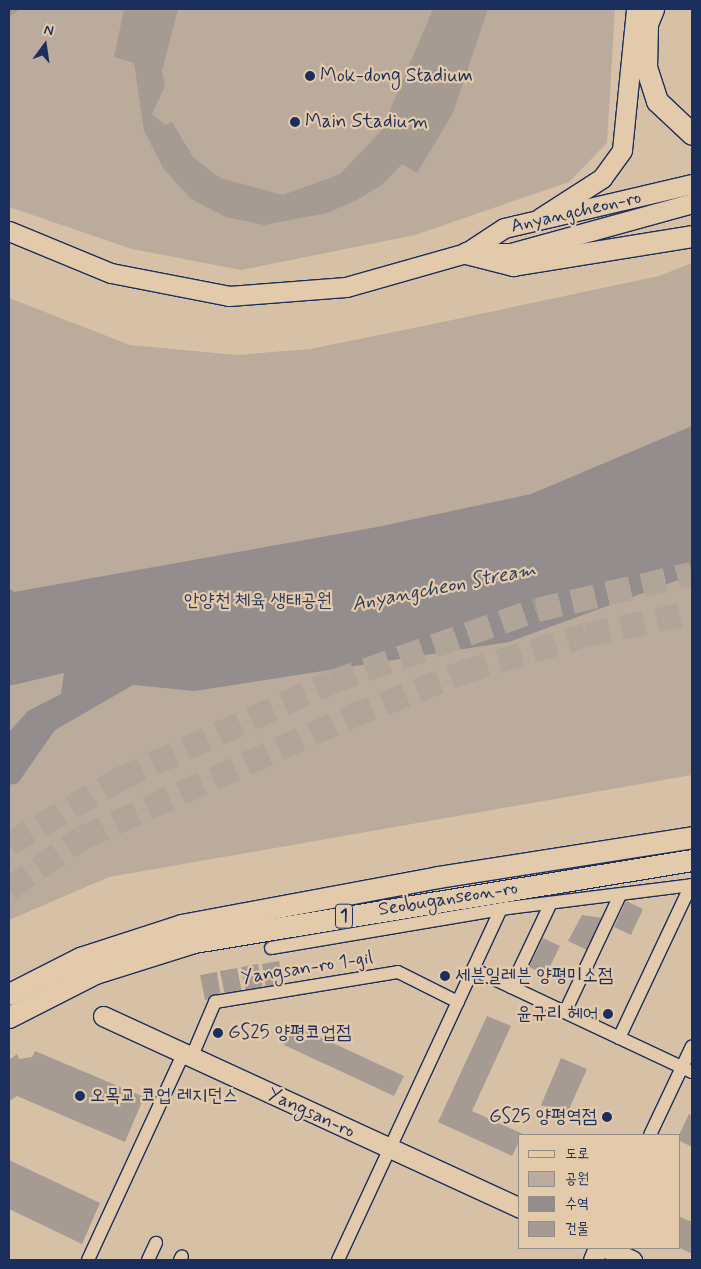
<!DOCTYPE html>
<html>
<head>
<meta charset="utf-8">
<style>
	body { margin:0 }
	#map { position:relative; width:701px; height:1269px; overflow:hidden; background:#d7c1a6; font-family:Mynerve,"Poor Story",sans-serif }
	div>[style] { position:absolute }
	[style*='--x'] { left:calc(var(--x)*1px); top:calc(var(--y)*1px); width:calc(var(--w)*1px); rotate:calc(var(--a)*1deg) }
	.green>* { inset:0; background:#bbab9c }
	.water>* { inset:0; background:#948d8d }
	.building>* { inset:0; background:#a59b93 }
	.highway-tunnel>* { height:24px; margin-top:-12px; transform-origin:0; background:repeating-linear-gradient(90deg,#b1a498 0 24px,transparent 0 36px) }
	.roads { filter:drop-shadow(1px 0 #1b2f5e) drop-shadow(-1px 0 #1b2f5e) drop-shadow(0 1px #1b2f5e) drop-shadow(0 -1px #1b2f5e) }
	.street>* { height:12px; margin:-6px; padding:0 6px; transform-origin:6px; border-radius:6px; background:#e3caab }
	.secondary>* { height:19px; margin:-9.5px; padding:0 9.5px; transform-origin:9.5px; border-radius:9.5px; background:#e3caab }
	.primary>* { height:21px; margin:-10.5px; padding:0 10.5px; transform-origin:10.5px; border-radius:10.5px; background:#e3caab }
	.dots>* { width:14px; height:14px; translate:-50% -50%; box-sizing:border-box; border:2px solid #e3caab; border-radius:50% }
	span { translate:-50% -50%; white-space:nowrap; text-align:center; line-height:1.15; -webkit-text-stroke:4.5px #e3caab; paint-order:stroke }
	.shield-label span { padding:1px 4px; background:#e3caab; border:1px solid; border-radius:4px; -webkit-text-stroke-width:0 }
	.shield-label { font-size:18px; color:#1b2f5e; font-weight:700 }
	.poi-label { font-size:19px; color:#1b2f5e }
	.left { translate:0 -50%; text-align:left }
	.right { translate:-100% -50%; text-align:right }
	.street-label { font-size:19px; color:#1b2f5e }
	.park-label { font-size:19px; color:#2b3b64 }
	.water-label { font-size:20px; color:#2d3d65; font-style:italic }
	.frame { position:absolute; inset:0; border:10px solid #1b2f5e; pointer-events:none }
	.legend { position:absolute; left:518px; top:1134px; width:162px; height:115px; box-sizing:border-box; background:#e3caab; border:1px solid #938c8c; margin:0; padding:6px 9px; list-style:none; font-size:15px; color:#1b2f5e }
	.legend li { display:flex; align-items:center; gap:10px; height:25px }
	.legend b { width:25px; border:1px solid #938c8c }
	.north { position:absolute; left:20px; top:20px; width:50px; height:50px; -webkit-text-stroke:4px #e3caab; paint-order:stroke; rotate:14deg; font-size:14px; font-weight:700; line-height:20px; text-align:center; color:#1b2f5e }
	.north::after { content:''; display:block; margin:auto; width:18px; height:22px; background:#1b2f5e; clip-path:polygon(50% 0,100% 100%,50% 72%,0 100%) }
</style>
</head>
<body>
<div id="map">
	<div class="green">
		<i style="clip-path:polygon(9px 9px,615px 9px,607px 143px,569px 182px,415px 235px,241px 270px,132px 249px,9px 207px)"></i>
		<i style="clip-path:polygon(692px 263px,692px 775px,109px 877px,9px 920px,9px 298px,130px 345px,237px 355px,310px 349px,433px 324px,659px 276px)"></i>
	</div>
	<div class="water">
		<i style="clip-path:polygon(692px 426px,692px 575px,509px 642px,195px 691px,133px 685px,55px 730px,18px 783px,9px 785px,9px 732px,28px 711px,61px 694px,64px 673px,9px 686px,9px 588px,14px 592px,377px 527px,531px 494px)"></i>
	</div>
	<div class="building">
		<i style="clip-path:polygon(9px 9px,20px 9px,9px 17px)"></i>
		<i style="clip-path:polygon(124px 9px,178px 9px,162px 71px,165px 86px,152px 114px,165px 125px,172px 122px,193px 157px,220px 178px,283px 195px,340px 174px,381px 131px,433px 9px,488px 9px,453px 113px,417px 173px,402px 164px,383px 184px,355px 201px,327px 213px,264px 225px,226px 217px,191px 199px,163px 168px,144px 131px,134px 63px,114px 57px)"></i>
		<i style="clip-path:polygon(626px 901px,643px 909px,631px 935px,614px 927px)"></i>
		<i style="clip-path:polygon(582px 915px,603px 918px,587px 950px,568px 941px)"></i>
		<i style="clip-path:polygon(543px 938px,560px 946px,546px 975px,529px 967px)"></i>
		<i style="clip-path:polygon(279px 961px,283px 985px,266px 988px,262px 964px)"></i>
		<i style="clip-path:polygon(258px 964px,263px 989px,246px 992px,241px 967px)"></i>
		<i style="clip-path:polygon(237px 968px,242px 993px,225px 996px,220px 971px)"></i>
		<i style="clip-path:polygon(217px 972px,221px 997px,205px 1000px,200px 975px)"></i>
		<i style="clip-path:polygon(487px 1016px,511px 1026px,472px 1111px,523px 1134px,512px 1156px,438px 1122px)"></i>
		<i style="clip-path:polygon(294px 1025px,404px 1076px,394px 1096px,284px 1045px)"></i>
		<i style="clip-path:polygon(35px 1051px,144px 1097px,125px 1142px,17px 1096px,9px 1101px,9px 1060px,17px 1054px,19px 1059px,32px 1057px)"></i>
		<i style="clip-path:polygon(561px 1058px,587px 1069px,566px 1116px,541px 1105px)"></i>
		<i style="clip-path:polygon(689px 1114px,692px 1116px,692px 1147px,680px 1141px,679px 1135px)"></i>
		<i style="clip-path:polygon(9px 1160px,100px 1203px,82px 1244px,9px 1209px)"></i>
		<i style="clip-path:polygon(680px 1217px,692px 1222px,692px 1254px,680px 1248px)"></i>
	</div>
	<div class="highway-tunnel">
		<i style="--x:9;--y:844;--w:129;--a:-30.4"></i>
		<i style="--x:120;--y:779;--w:233;--a:-24.6"></i>
		<i style="--x:332;--y:682;--w:217;--a:-19.4"></i>
		<i style="--x:537;--y:610;--w:159;--a:-13.1"></i>
		<i style="--x:9;--y:889;--w:89;--a:-34.9"></i>
		<i style="--x:82;--y:838;--w:294;--a:-24.3"></i>
		<i style="--x:350;--y:717;--w:123;--a:-21.5"></i>
		<i style="--x:464;--y:672;--w:127;--a:-16.9"></i>
		<i style="--x:586;--y:635;--w:108;--a:-11.7"></i>
	</div>
	<div class="roads">
		<div class="street">
			<i style="--x:271;--y:948;--w:240;--a:-9.6"></i>
			<i style="--x:508;--y:908;--w:185;--a:-7.1"></i>
			<i style="--x:473;--y:969;--w:242;--a:25.2"></i>
			<i style="--x:511;--y:987;--w:91;--a:-64.6"></i>
			<i style="--x:565;--y:1012;--w:129;--a:-64.8"></i>
			<i style="--x:619;--y:1038;--w:169;--a:-64.8"></i>
			<i style="--x:192;--y:1056;--w:59;--a:-66.9"></i>
			<i style="--x:215;--y:1002;--w:185;--a:-9.3"></i>
			<i style="--x:398;--y:972;--w:67;--a:26.6"></i>
			<i style="--x:650;--y:1135;--w:98;--a:-64.7"></i>
			<i style="--x:88;--y:1260;--w:229;--a:-65.2"></i>
			<i style="--x:148;--y:1260;--w:19;--a:-65"></i>
			<i style="--x:180;--y:1260;--w:4;--a:-63"></i>
			<i style="--x:338;--y:1260;--w:385;--a:-65.1"></i>
		</div>
		<div class="secondary">
			<i style="--x:540;--y:218;--w:74;--a:-32.8"></i>
			<i style="--x:602;--y:178;--w:34;--a:-54"></i>
			<i style="--x:622;--y:150;--w:142;--a:-84.3"></i>
			<i style="--x:9;--y:231;--w:110;--a:22.4"></i>
			<i style="--x:111;--y:273;--w:120;--a:11"></i>
			<i style="--x:229;--y:296;--w:117;--a:-4.4"></i>
			<i style="--x:346;--y:287;--w:125;--a:-15.8"></i>
			<i style="--x:466;--y:253;--w:45;--a:0"></i>
			<i style="--x:511;--y:253;--w:188;--a:-15.4"></i>
			<i style="--x:466;--y:253;--w:45;--a:-33.3"></i>
			<i style="--x:504;--y:228;--w:193;--a:-13.2"></i>
			<i style="--x:103;--y:1016;--w:459;--a:24.7"></i>
			<i style="--x:606;--y:1248;--w:29;--a:25"></i>
			<i style="--x:593;--y:1260;--w:13;--a:-67"></i>
		</div>
		<div class="primary">
			<i style="--x:653;--y:9;--w:16;--a:112"></i>
			<i style="--x:647;--y:24;--w:43;--a:91.3"></i>
			<i style="--x:646;--y:67;--w:36;--a:72"></i>
			<i style="--x:657;--y:101;--w:48;--a:43.3"></i>
			<i style="--x:466;--y:253;--w:49;--a:14.3"></i>
			<i style="--x:513;--y:265;--w:181;--a:-9.2"></i>
			<i style="--x:9;--y:994;--w:80;--a:-26.9"></i>
			<i style="--x:80;--y:958;--w:107;--a:-17.9"></i>
			<i style="--x:182;--y:925;--w:260;--a:-10.6"></i>
			<i style="--x:438;--y:877;--w:257;--a:-8.9"></i>
			<i style="--x:9;--y:1017;--w:97;--a:-27.1"></i>
			<i style="--x:95;--y:973;--w:104;--a:-17.4"></i>
			<i style="--x:194;--y:942;--w:505;--a:-9.35"></i>
		</div>
	</div>
	<div class="dots">
		<i style="left:310px;top:76px;background:#1b2f5e"></i>
		<i style="left:295px;top:122px;background:#1b2f5e"></i>
		<i style="left:445px;top:976px;background:#1b2f5e"></i>
		<i style="left:608px;top:1014px;background:#1b2f5e"></i>
		<i style="left:218px;top:1033px;background:#1b2f5e"></i>
		<i style="left:80px;top:1096px;background:#1b2f5e"></i>
		<i style="left:607px;top:1117px;background:#1b2f5e"></i>
	</div>
	<div class="shield-label">
		<span style="left:344px;top:916px">1</span>
	</div>
	<div class="poi-label">
		<span class="left" style="left:320px;top:76px">Mok-dong Stadium</span>
		<span class="left" style="left:305px;top:122px">Main Stadium</span>
		<span class="left" style="left:455px;top:976px">세븐일레븐 양평미소점</span>
		<span class="right" style="left:598px;top:1014px">윤규리 헤어</span>
		<span class="left" style="left:228px;top:1033px">GS25 양평코업점</span>
		<span class="left" style="left:90px;top:1096px">오목교 코업 레지던스</span>
		<span class="right" style="left:597px;top:1117px">GS25 양평역점</span>
	</div>
	<div class="street-label">
		<span style="left:576px;top:212px;rotate:-13deg">Anyangcheon-ro</span>
		<span style="left:448px;top:899px;rotate:-9deg">Seobuganseon-ro</span>
		<span style="left:307px;top:968px;rotate:-9deg">Yangsan-ro 1-gil</span>
		<span style="left:311px;top:1113px;rotate:25deg">Yangsan-ro</span>
	</div>
	<div class="park-label">
		<span style="left:258px;top:601px">안양천 체육 생태공원</span>
	</div>
	<div class="water-label">
		<span style="left:444px;top:587px;rotate:-11deg">Anyangcheon Stream</span>
	</div>
	<div class="frame"></div>
	<ul class="legend">
	<li><b style="height:6px;background:#e3caab"></b>도로</li>
	<li><b style="height:14px;background:#bbab9c"></b>공원</li>
	<li><b style="height:14px;background:#948d8d"></b>수역</li>
	<li><b style="height:14px;background:#a59b93"></b>건물</li>
	</ul>
	<div class="north">N</div>
</div>
</body>
</html>
